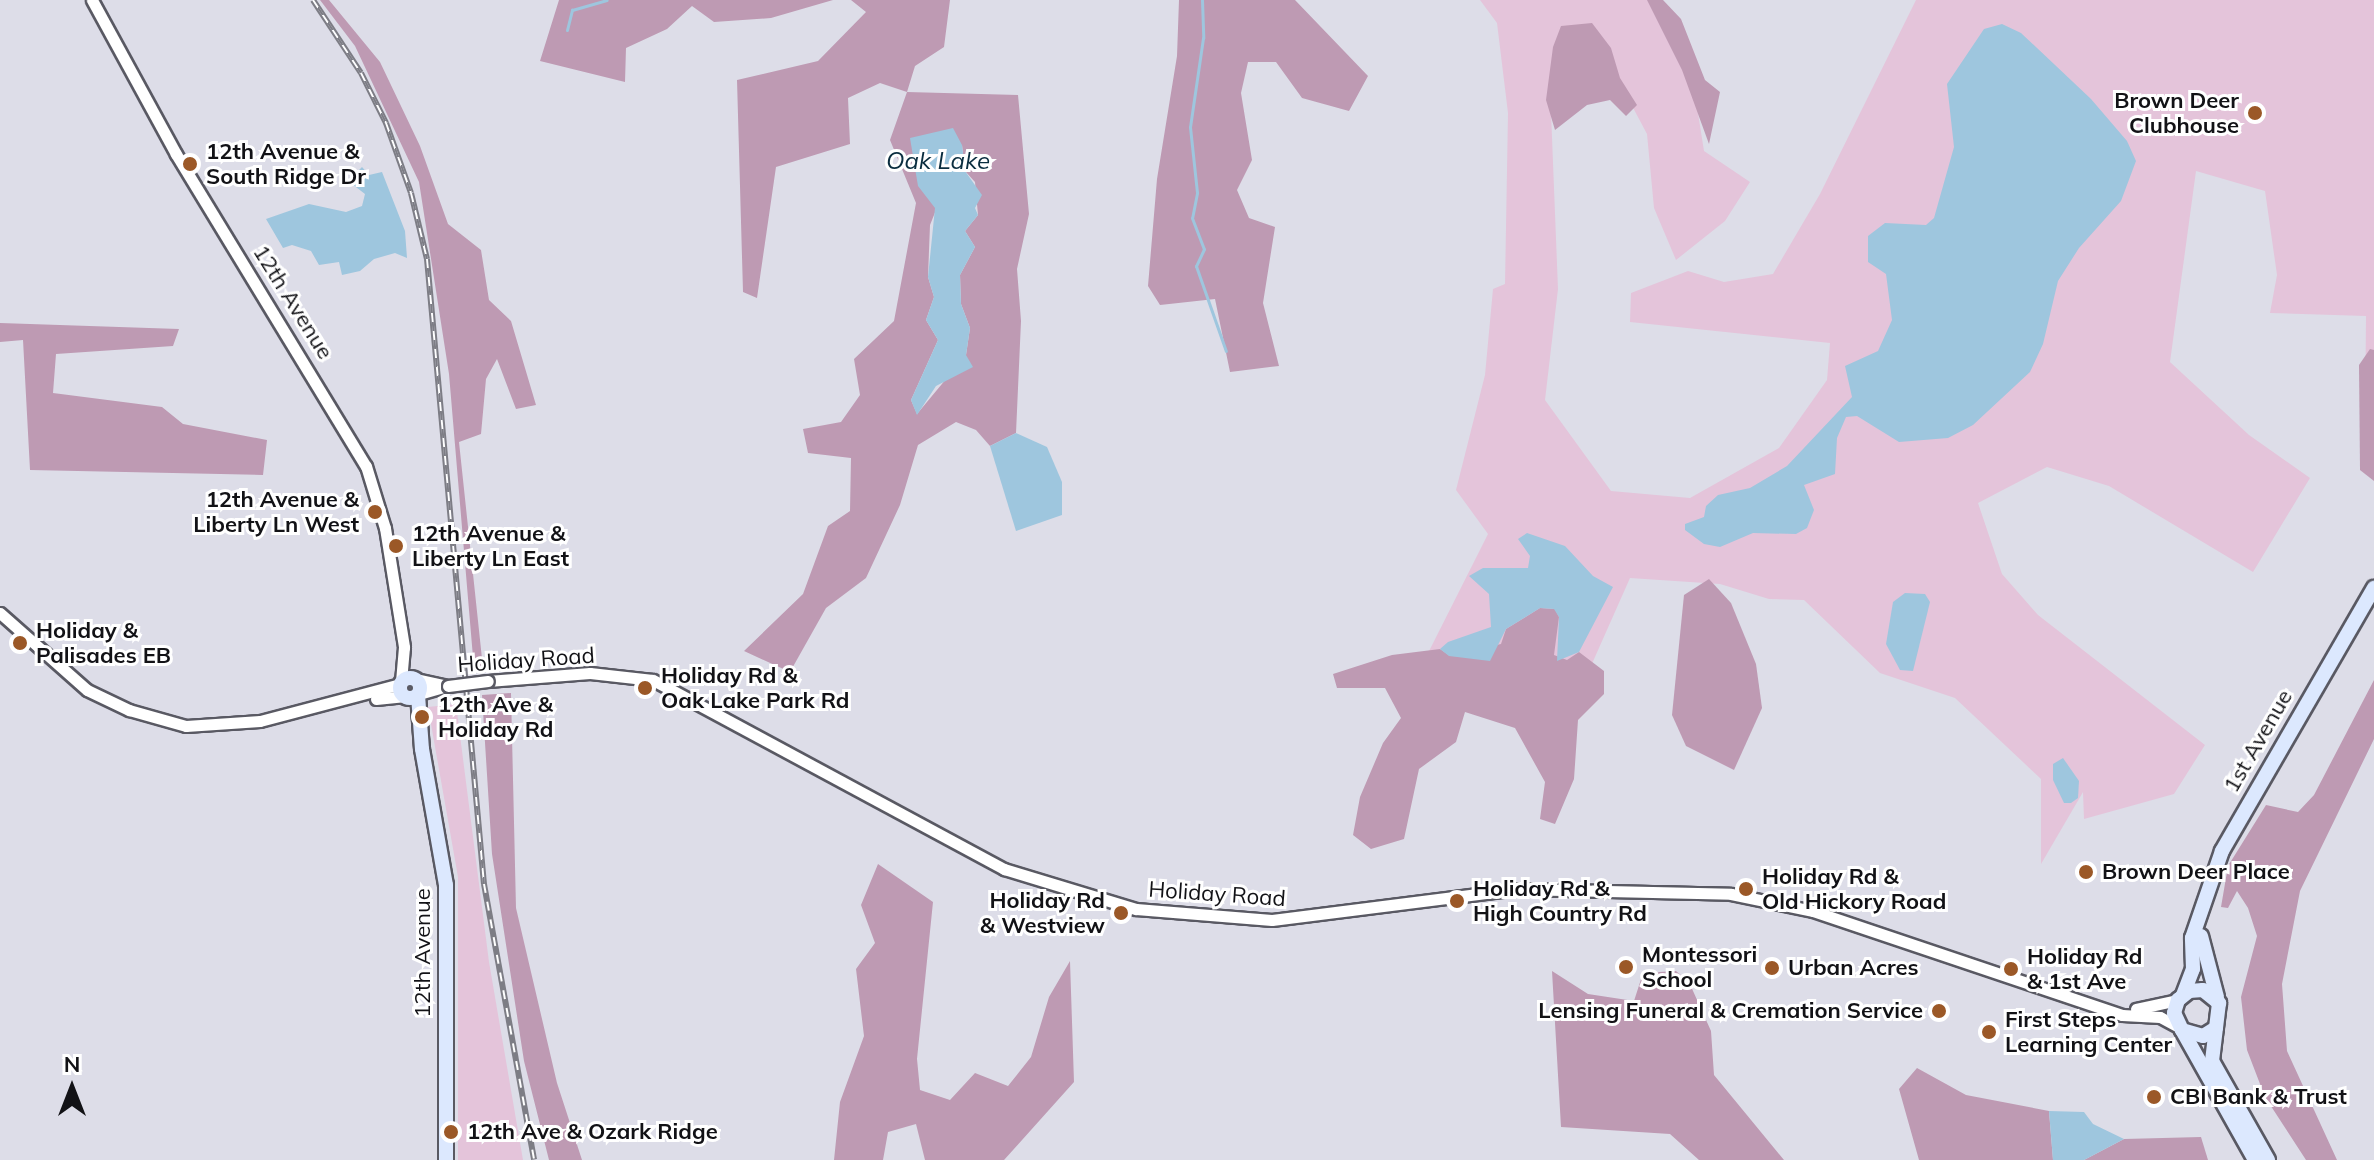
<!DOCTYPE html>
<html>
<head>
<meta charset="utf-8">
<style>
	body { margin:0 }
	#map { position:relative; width:2374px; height:1160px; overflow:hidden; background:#dddde8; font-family:Mulish,sans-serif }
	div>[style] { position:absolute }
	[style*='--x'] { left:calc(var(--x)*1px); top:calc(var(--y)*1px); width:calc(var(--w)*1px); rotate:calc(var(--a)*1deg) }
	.green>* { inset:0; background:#e4c4da }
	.forest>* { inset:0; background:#be9ab3 }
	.water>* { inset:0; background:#9ec6de }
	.stream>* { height:3px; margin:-1.5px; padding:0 1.5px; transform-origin:1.5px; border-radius:1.5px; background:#9ec6de }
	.roads { filter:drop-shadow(2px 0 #595963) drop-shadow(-2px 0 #595963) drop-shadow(0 2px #595963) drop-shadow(0 -2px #595963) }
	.tertiary>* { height:11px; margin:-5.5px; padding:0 5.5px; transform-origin:5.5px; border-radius:5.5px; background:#fff }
	.secondary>* { height:14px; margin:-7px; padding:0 7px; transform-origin:7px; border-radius:7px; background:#dce8fe }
	.secondary>.ring { margin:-7px; padding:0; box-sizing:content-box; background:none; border:14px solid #dce8fe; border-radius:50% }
	.rail>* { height:6px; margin-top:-3px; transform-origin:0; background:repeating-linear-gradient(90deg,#fff 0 9px,#7d7d85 0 18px); box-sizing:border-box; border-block:2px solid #7d7d85 }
	.bridges { filter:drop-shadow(2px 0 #595963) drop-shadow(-2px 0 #595963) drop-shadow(0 2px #595963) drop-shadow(0 -2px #595963) }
	.tertiary-bridge>* { height:11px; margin:-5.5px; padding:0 5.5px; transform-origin:5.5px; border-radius:5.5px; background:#fff }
	.dots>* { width:22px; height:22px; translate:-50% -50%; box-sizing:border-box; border:4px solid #fff; border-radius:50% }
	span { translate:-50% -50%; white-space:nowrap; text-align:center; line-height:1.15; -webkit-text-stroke:6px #fff; paint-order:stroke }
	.poi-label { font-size:22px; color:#121216; font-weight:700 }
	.right { translate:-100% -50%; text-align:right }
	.left { translate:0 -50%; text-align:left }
	.street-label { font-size:22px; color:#121216 }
	.water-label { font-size:24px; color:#0a2d3f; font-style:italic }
	.north { position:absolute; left:32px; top:1048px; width:80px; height:80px; -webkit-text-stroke:6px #fff; paint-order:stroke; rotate:0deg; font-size:22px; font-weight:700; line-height:32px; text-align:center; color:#121216 }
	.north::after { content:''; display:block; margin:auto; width:28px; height:36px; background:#121216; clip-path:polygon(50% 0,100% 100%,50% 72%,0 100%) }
</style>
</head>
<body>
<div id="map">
	<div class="green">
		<i style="clip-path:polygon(1480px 0,1658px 0,1694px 88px,1704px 151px,1750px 182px,1725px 221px,1676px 260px,1654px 208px,1647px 134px,1622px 87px,1551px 112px,1558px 289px,1545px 400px,1611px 491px,1690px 498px,1779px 448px,1827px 380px,1830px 343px,1630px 322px,1631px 293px,1688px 271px,1724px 282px,1773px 274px,1820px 194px,1916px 0,2374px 0,2374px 429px,2365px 428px,2366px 316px,2270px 313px,2277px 275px,2265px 191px,2196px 171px,2170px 362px,2249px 435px,2310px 478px,2253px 572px,2109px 486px,2047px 467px,1978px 503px,2002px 574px,2038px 615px,2205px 745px,2174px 794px,2084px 819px,2083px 792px,2041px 864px,2041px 779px,1955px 698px,1880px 673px,1804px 600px,1769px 599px,1720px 584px,1630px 578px,1587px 675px,1418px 673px,1488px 534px,1456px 490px,1485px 375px,1493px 289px,1505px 284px,1508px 113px,1497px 23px)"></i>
		<i style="clip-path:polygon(456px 704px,489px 962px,523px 1160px,458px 1160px,458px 877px,428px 707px)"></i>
	</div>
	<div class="forest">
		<i style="clip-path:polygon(320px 0,329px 0,380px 62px,420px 146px,448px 224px,481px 250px,489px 300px,511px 321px,536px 405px,516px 409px,497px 359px,486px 379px,481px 434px,459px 442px,483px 668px,474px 669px,449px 374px,419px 182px,355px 46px)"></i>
		<i style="clip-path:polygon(559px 0,833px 0,771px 18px,714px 22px,692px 6px,667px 29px,626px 48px,625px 82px,540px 61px)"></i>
		<i style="clip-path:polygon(evenodd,851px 0,950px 0,944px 47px,915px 66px,907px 92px,1018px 95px,1029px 214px,1017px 269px,1021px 321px,1016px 433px,990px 446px,976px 430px,956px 422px,918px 445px,900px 505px,866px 578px,826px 608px,790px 672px,744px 651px,803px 594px,828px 526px,850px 511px,851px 458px,808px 453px,803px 429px,841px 422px,860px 395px,854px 359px,894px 321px,916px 203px,890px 140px,907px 92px,880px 83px,848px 98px,850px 144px,776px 167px,757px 298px,743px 292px,737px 80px,818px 61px,866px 12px,851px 0,962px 145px,965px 171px,975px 182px,978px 215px,965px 231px,975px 247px,960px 275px,961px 304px,970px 328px,966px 355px,917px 414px,911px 400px,938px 340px,926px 320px,934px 297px,928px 277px,930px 225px,962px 145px)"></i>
		<i style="clip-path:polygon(1179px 0,1295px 0,1368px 76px,1349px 111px,1302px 98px,1276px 62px,1248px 62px,1241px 93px,1252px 160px,1237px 190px,1249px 218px,1275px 227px,1263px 303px,1279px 366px,1230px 372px,1215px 299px,1160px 305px,1148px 286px,1157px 179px,1177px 56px)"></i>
		<i style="clip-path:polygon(1647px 0,1663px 0,1681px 19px,1705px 80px,1720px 92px,1709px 144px,1682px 70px)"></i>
		<i style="clip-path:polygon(1592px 23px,1611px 48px,1620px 78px,1637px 105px,1626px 116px,1610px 100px,1587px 105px,1555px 130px,1546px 100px,1553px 47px,1561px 26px)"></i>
		<i style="clip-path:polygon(0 323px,179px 329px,173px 346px,56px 354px,53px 393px,162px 407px,183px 424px,267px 440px,263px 475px,30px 470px,23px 340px,0 342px)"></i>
		<i style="clip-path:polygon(2370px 349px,2374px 350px,2374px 481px,2360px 470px,2359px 365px)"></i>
		<i style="clip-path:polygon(1709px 579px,1731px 603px,1756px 664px,1762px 708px,1734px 770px,1686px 746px,1672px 715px,1684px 595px)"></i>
		<i style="clip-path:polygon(1540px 608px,1555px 609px,1559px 617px,1554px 655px,1567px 660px,1579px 652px,1604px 671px,1604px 694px,1578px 720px,1574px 779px,1555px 824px,1540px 819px,1545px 782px,1515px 728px,1465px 712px,1456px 742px,1419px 769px,1404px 839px,1371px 849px,1353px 835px,1360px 797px,1383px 743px,1401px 718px,1385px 688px,1337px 688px,1333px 674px,1392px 655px,1440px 649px,1450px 656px,1501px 644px,1506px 629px)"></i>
		<i style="clip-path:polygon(2374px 680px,2374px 739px,2300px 891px,2282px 984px,2287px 1051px,2337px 1160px,2306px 1160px,2265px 1097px,2247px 1050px,2241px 997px,2257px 936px,2248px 908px,2237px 891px,2228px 908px,2221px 907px,2228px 866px,2266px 805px,2298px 812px,2314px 795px)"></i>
		<i style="clip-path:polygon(511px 693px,516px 908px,557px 1083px,582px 1160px,549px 1160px,524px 1061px,492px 854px,482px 695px)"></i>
		<i style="clip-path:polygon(878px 864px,933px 902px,917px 1059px,920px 1090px,950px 1100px,975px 1073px,1008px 1086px,1031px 1057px,1049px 997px,1070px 961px,1074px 1082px,1004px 1160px,925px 1160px,916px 1124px,888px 1132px,883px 1160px,834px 1160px,840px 1102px,864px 1036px,856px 969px,875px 943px,861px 905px)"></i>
		<i style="clip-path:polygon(1552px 971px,1588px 994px,1634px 1001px,1643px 973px,1676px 971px,1689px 982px,1711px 1031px,1714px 1075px,1784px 1160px,1699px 1160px,1670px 1134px,1561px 1127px)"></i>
		<i style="clip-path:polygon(1917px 1068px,1966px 1095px,2049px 1111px,2053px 1160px,1919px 1160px,1899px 1089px)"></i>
		<i style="clip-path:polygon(2201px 1137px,2208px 1160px,2084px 1160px,2124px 1139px)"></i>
	</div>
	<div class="water">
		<i style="clip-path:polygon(2002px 24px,2021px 33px,2091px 99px,2127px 141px,2136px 161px,2121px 201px,2079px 248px,2058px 281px,2043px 344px,2030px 372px,1973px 425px,1948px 438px,1899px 442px,1857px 416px,1846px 417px,1837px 438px,1835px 474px,1804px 485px,1814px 510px,1807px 528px,1796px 534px,1753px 533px,1720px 547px,1704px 544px,1685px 530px,1685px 524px,1704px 517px,1706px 506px,1718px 495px,1750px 488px,1787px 466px,1852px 397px,1845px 366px,1878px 351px,1892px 320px,1886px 274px,1868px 262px,1868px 236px,1885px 223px,1926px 225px,1934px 218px,1954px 147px,1947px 84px,1984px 29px)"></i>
		<i style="clip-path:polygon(953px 128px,962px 145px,965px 171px,982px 195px,975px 208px,978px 215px,965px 231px,975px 247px,960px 275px,961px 304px,970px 328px,966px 355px,973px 367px,936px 386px,917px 415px,911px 400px,938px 340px,926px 320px,934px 297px,928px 277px,935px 208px,918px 186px,910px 138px)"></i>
		<i style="clip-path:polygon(362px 167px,369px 175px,382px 172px,405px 231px,407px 258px,395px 253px,374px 259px,360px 271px,342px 275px,339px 262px,319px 265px,311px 251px,292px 245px,283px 248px,266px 219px,309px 204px,346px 212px,362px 206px,365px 194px,348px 181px)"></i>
		<i style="clip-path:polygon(1016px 433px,1047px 447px,1062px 482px,1062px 515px,1016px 531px,990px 446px)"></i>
		<i style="clip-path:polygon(1527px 533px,1565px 546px,1593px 576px,1613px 587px,1579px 652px,1557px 661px,1559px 617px,1554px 609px,1540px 608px,1506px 629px,1490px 661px,1449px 656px,1440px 649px,1448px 642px,1491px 627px,1489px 594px,1469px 576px,1483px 568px,1528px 568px,1530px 556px,1518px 539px)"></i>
		<i style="clip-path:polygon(1905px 593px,1925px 594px,1930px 602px,1913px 671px,1900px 670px,1886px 644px,1893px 602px)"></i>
		<i style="clip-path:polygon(2063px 758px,2079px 781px,2078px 798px,2071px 803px,2064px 803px,2053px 780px,2053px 764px)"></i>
		<i style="clip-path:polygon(2049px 1111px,2084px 1112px,2093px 1124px,2124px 1139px,2084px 1160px,2053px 1160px)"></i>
	</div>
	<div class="stream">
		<i style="--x:1202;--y:0;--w:38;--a:88"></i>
		<i style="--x:1203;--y:38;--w:90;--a:98.3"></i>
		<i style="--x:1190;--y:127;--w:66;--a:83.9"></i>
		<i style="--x:1197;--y:193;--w:25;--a:101"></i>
		<i style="--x:1192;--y:218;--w:33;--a:69"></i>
		<i style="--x:1204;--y:249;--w:19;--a:115"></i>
		<i style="--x:1196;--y:266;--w:90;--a:70.6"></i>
		<i style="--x:567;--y:30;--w:21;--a:-76"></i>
		<i style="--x:572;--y:10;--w:36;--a:-16"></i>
	</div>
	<div class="roads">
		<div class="tertiary">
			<i style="--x:92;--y:0;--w:175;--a:61.4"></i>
			<i style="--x:176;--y:154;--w:365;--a:58.7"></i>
			<i style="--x:366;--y:466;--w:65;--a:73"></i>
			<i style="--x:385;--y:528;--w:121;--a:80.9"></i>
			<i style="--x:404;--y:647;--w:36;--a:95"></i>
			<i style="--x:0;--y:613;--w:116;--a:41.5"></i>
			<i style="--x:87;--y:690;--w:47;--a:25.5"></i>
			<i style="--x:129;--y:710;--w:59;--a:15.7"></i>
			<i style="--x:186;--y:726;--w:74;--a:-3.9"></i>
			<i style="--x:260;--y:721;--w:145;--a:-14.8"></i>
			<i style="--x:415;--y:679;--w:34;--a:12"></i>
			<i style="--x:488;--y:681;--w:102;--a:-4.5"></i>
			<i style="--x:590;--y:673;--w:63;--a:6.3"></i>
			<i style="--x:653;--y:680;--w:399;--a:28.3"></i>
			<i style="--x:1004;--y:869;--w:138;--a:16.9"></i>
			<i style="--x:1136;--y:909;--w:136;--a:4.6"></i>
			<i style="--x:1272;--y:920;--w:247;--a:-7.2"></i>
			<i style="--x:1517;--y:889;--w:214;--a:1.3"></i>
			<i style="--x:1731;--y:894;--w:84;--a:11.7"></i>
			<i style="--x:1813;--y:911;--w:326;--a:18.6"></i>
			<i style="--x:2122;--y:1015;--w:38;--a:3"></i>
			<i style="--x:2160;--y:1017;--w:21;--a:28"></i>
			<i style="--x:419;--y:694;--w:29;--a:-16"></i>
			<i style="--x:376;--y:699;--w:27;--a:-6"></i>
			<i style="--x:2136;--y:1009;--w:43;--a:-12.1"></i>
		</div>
		<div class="secondary">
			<i class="ring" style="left:400px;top:678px;width:6px;height:6px"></i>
			<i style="--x:418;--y:695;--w:54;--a:85.8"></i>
			<i style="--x:422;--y:749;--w:138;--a:80"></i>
			<i style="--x:446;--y:885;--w:275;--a:90"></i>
			<i style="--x:2201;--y:936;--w:63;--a:75.3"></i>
			<i style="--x:2183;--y:995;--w:28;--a:-69"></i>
			<i style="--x:2193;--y:969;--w:31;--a:-92"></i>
			<i style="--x:2192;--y:938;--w:92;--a:-71"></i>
			<i style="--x:2222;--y:851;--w:304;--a:-60"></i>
			<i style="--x:2216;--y:1028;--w:15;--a:148"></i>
			<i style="--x:2203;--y:1036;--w:22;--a:-164"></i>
			<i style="--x:2182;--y:1030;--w:19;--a:-115"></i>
			<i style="--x:2174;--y:1013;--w:14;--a:-73"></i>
			<i style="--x:2178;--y:1000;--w:14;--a:-39"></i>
			<i style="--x:2189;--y:991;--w:14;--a:-4"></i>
			<i style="--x:2203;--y:990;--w:21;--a:39"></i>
			<i style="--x:2219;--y:1003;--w:58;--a:96.9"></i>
			<i style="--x:2212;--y:1061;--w:114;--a:60.5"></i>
			<i style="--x:2182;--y:1030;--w:149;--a:60.7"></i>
		</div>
	</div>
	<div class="rail">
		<i style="--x:313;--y:0;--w:87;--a:56.7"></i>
		<i style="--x:361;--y:73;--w:56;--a:63.4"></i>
		<i style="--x:386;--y:123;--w:74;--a:70.3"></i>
		<i style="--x:411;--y:193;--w:68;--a:76.4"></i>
		<i style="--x:427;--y:259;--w:628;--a:84.79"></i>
		<i style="--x:484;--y:884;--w:280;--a:79.7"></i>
	</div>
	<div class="bridges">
		<div class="tertiary-bridge">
			<i style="--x:448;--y:686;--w:40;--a:-7.1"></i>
		</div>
	</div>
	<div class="dots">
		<i style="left:2255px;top:113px;background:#9b5827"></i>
		<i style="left:190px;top:164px;background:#9b5827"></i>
		<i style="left:375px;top:512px;background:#9b5827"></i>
		<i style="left:396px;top:546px;background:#9b5827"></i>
		<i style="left:20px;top:643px;background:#9b5827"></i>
		<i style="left:645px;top:688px;background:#9b5827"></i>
		<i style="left:422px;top:717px;background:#9b5827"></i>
		<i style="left:2086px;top:872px;background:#9b5827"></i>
		<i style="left:1746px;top:889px;background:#9b5827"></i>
		<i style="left:1457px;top:901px;background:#9b5827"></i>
		<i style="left:1121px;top:913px;background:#9b5827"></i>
		<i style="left:1626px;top:967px;background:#9b5827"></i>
		<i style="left:1772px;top:968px;background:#9b5827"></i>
		<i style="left:2011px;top:969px;background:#9b5827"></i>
		<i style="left:1939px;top:1011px;background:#9b5827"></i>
		<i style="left:1989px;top:1032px;background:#9b5827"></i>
		<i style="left:2154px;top:1097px;background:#9b5827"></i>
		<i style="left:451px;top:1132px;background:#9b5827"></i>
	</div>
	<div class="poi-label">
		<span class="right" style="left:2239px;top:113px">Brown Deer<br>Clubhouse</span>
		<span class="left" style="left:206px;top:164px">12th Avenue &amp;<br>South Ridge Dr</span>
		<span class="right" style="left:359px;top:512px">12th Avenue &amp;<br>Liberty Ln West</span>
		<span class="left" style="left:412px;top:546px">12th Avenue &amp;<br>Liberty Ln East</span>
		<span class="left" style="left:36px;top:643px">Holiday &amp;<br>Palisades EB</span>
		<span class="left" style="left:661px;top:688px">Holiday Rd &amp;<br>Oak Lake Park Rd</span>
		<span class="left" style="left:438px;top:717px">12th Ave &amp;<br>Holiday Rd</span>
		<span class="left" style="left:2102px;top:872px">Brown Deer Place</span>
		<span class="left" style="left:1762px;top:889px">Holiday Rd &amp;<br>Old Hickory Road</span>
		<span class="left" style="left:1473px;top:901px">Holiday Rd &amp;<br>High Country Rd</span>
		<span class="right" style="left:1105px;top:913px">Holiday Rd<br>&amp; Westview</span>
		<span class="left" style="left:1642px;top:967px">Montessori<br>School</span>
		<span class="left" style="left:2027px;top:969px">Holiday Rd<br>&amp; 1st Ave</span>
		<span class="left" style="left:1788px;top:968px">Urban Acres</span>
		<span class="right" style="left:1923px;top:1011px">Lensing Funeral &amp; Cremation Service</span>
		<span class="left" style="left:2005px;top:1032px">First Steps<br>Learning Center</span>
		<span class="left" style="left:2170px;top:1097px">CBI Bank &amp; Trust</span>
		<span class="left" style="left:467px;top:1132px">12th Ave &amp; Ozark Ridge</span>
	</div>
	<div class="street-label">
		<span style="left:293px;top:302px;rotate:58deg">12th Avenue</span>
		<span style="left:526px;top:660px;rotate:-4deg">Holiday Road</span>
		<span style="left:2258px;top:741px;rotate:-60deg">1st Avenue</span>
		<span style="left:1217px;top:894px;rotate:4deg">Holiday Road</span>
		<span style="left:423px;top:953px;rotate:-90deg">12th Avenue</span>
	</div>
	<div class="water-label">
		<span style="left:938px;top:161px">Oak Lake</span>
	</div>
	<div class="north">N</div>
</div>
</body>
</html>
